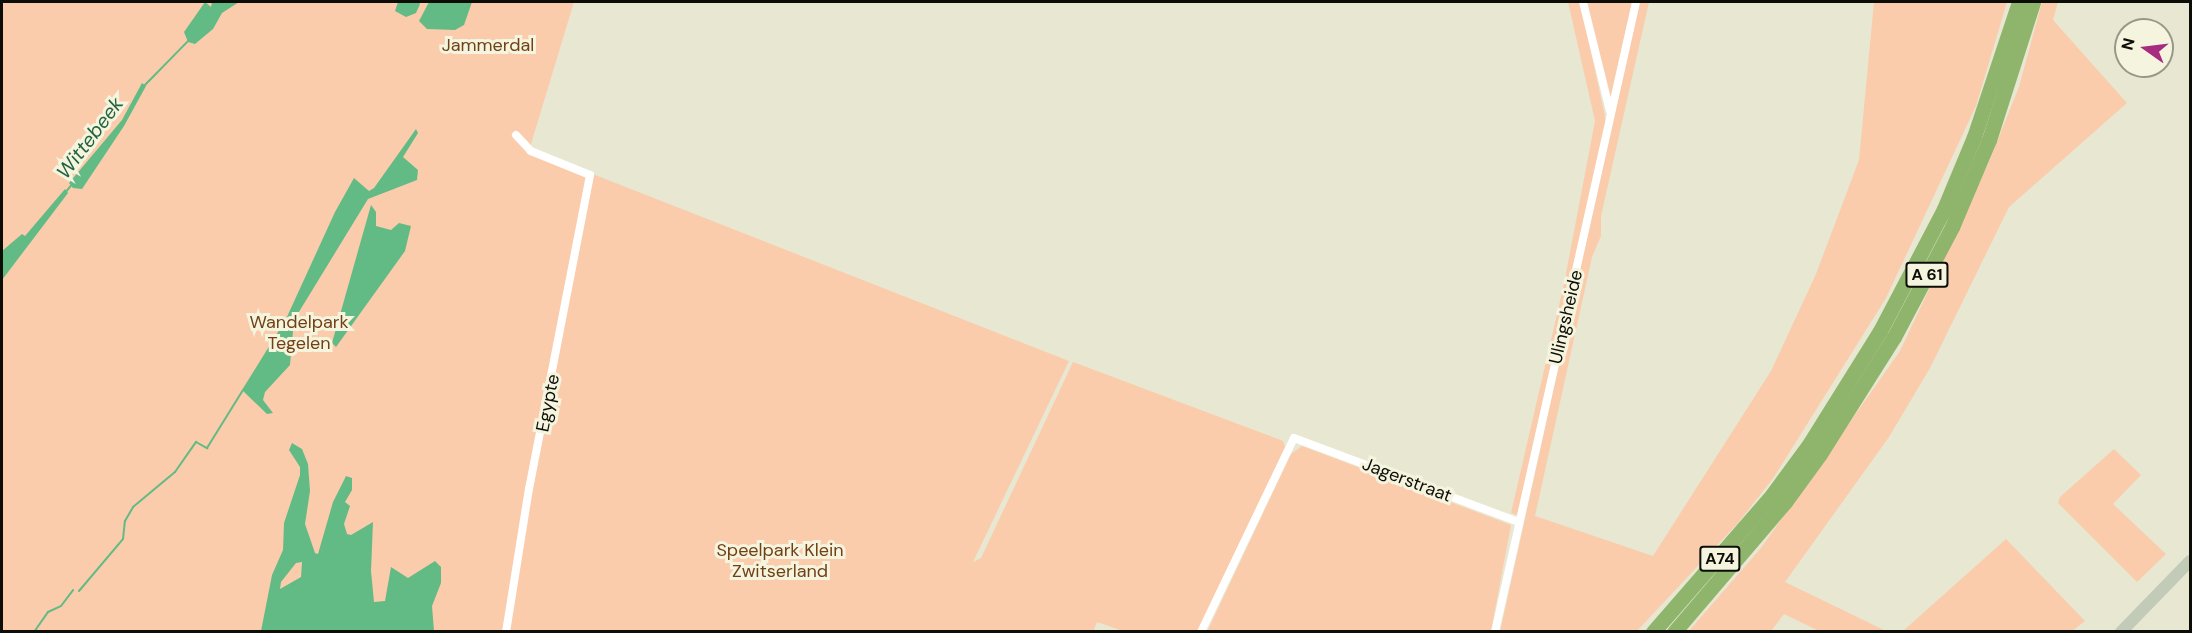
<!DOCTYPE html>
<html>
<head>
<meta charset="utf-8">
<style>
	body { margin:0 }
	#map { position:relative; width:2192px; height:633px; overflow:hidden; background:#e8e7d2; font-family:"DM Sans",sans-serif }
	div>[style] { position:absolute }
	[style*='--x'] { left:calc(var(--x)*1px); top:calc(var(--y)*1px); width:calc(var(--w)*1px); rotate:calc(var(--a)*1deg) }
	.green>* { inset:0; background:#faccab }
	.water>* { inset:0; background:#62bb85 }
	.stream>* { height:2px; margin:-1px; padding:0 1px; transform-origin:1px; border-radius:1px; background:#62bb85 }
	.street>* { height:8px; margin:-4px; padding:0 4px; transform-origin:4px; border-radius:4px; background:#fff }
	.secondary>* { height:12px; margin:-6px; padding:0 6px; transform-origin:6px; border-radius:6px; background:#c1cbb8 }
	.highway>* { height:15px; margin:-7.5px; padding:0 7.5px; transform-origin:7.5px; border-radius:7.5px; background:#8fb56c }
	span { translate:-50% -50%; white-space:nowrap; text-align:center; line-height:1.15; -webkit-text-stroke:6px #f5f5df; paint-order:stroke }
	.shield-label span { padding:2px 4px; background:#f5f5df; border:2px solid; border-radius:4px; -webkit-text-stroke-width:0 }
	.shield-label { font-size:16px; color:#0d0d07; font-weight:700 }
	.park-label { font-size:18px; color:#724015 }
	.street-label { font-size:18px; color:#0d0d07 }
	.water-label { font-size:20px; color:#23633f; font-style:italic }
	.frame { position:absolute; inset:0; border:3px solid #0d0d07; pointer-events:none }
	.north { position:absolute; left:2114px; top:18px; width:60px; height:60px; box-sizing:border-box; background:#f5f5df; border:2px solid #989889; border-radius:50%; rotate:284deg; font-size:16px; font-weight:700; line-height:24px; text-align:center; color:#0d0d07 }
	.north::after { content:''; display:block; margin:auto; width:21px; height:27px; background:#a72b7e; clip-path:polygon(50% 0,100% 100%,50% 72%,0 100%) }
</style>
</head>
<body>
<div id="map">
	<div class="green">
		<i style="clip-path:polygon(2px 2px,574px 2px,531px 144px,534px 151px,1069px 361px,973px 562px,981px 558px,1073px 362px,1283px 441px,1285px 447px,1198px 631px,1123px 631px,1097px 622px,1093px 632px,2px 631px)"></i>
		<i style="clip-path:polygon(1568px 2px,1580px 2px,1606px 121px,1517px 515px,1511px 513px,1564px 284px,1595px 121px)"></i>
		<i style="clip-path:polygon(1587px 2px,1632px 2px,1611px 96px,1606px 96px)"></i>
		<i style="clip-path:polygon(1639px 2px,1649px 2px,1601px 216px,1601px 236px,1592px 257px,1535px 516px,1653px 556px,1771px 371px,1816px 274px,1859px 160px,1874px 2px,2007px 2px,1976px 106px,1886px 298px,1774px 477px,1738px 523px,1637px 631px,1500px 632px)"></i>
		<i style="clip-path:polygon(2042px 2px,2058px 2px,2053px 20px,2127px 103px,2009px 207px,1930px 368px,1889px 437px,1785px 582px,1886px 631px,1819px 631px,1784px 614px,1771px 631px,1688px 632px,1761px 548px,1900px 351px,1988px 164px,2019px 87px)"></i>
		<i style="clip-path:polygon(1302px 446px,1511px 525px,1491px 631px,1207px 632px,1291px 454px)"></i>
		<i style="clip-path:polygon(2114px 449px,2141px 475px,2113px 504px,2166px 554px,2137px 582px,2058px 503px,2060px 497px)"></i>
		<i style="clip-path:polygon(2006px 539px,2085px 621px,2072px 631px,1903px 631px)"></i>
	</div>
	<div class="water">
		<i style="clip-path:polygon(205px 2px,211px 7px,212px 2px,239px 2px,222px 13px,213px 29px,195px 44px,188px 42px,184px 32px)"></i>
		<i style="clip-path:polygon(398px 2px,419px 2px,420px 4px,416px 13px,406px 17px,395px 11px)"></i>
		<i style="clip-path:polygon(429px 2px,472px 2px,464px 25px,455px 30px,427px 29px,419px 21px)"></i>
		<i style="clip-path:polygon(142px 83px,146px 86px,124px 126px,82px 189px,73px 188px,69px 183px,122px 120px)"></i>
		<i style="clip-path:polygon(416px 129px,418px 133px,403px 157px,418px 170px,417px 180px,368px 199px,294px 320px,290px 365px,265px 392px,263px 400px,273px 413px,267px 414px,242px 390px,286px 319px,335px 212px,354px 178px,369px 191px,374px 188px)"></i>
		<i style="clip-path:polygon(65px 189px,68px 193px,2px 280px,2px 251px,22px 234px,25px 236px)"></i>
		<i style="clip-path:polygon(371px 205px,376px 212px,376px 226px,391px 230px,399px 223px,411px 226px,405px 251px,336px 347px,332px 343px)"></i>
		<i style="clip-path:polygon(evenodd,292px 443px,302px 449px,308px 464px,310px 491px,305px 524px,315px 553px,318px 554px,333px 502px,346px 476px,352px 478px,352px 490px,345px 502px,350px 506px,344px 524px,347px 534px,351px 535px,373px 522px,371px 571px,374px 602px,385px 601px,391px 567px,408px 578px,435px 561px,441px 567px,441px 583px,432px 606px,434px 631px,261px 631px,272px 575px,283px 550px,284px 523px,300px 475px,300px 467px,289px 450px,292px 443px,302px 562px,301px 577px,280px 589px,281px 582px,296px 563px,302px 562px)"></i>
	</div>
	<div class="stream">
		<i style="--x:143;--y:87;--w:66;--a:-45.6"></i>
		<i style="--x:65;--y:193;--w:13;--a:-51"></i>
		<i style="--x:79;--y:591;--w:68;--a:-49.8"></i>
		<i style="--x:123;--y:539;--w:18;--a:-84"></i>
		<i style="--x:125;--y:521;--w:16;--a:-60"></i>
		<i style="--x:133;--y:507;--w:55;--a:-39.8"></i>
		<i style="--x:175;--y:472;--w:37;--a:-55"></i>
		<i style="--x:196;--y:442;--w:13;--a:29"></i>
		<i style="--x:207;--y:448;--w:68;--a:-58.2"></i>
		<i style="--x:34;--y:632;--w:24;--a:-55"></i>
		<i style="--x:48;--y:612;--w:14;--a:-25"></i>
		<i style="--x:61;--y:606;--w:20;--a:-53"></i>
	</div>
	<div class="street">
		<i style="--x:1583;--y:2;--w:112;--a:76.1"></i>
		<i style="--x:506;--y:632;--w:145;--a:-80.9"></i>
		<i style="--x:529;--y:489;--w:320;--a:-79"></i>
		<i style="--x:590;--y:175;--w:64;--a:-157.9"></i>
		<i style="--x:531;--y:151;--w:22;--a:-133"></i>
		<i style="--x:1201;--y:632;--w:215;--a:-64.4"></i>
		<i style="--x:1294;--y:438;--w:240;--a:20.5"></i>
		<i style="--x:1495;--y:632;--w:646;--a:-77.38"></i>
	</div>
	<div class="secondary">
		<i style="--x:2121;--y:632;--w:99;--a:-45.8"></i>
	</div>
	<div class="highway">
		<i style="--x:1653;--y:632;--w:181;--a:-49"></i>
		<i style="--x:1772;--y:495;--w:64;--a:-53.8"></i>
		<i style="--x:1810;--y:443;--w:132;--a:-58"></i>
		<i style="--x:1880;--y:331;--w:138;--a:-62.3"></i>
		<i style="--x:1944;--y:209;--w:78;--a:-67.4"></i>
		<i style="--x:1974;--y:137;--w:142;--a:-71.6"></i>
		<i style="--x:1674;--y:632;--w:171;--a:-49.5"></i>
		<i style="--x:1785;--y:502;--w:59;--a:-53.9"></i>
		<i style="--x:1820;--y:454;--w:138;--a:-57.7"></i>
		<i style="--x:1894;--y:337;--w:124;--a:-62.2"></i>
		<i style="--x:1952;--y:227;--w:95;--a:-67"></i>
		<i style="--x:1989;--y:140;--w:145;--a:-72.3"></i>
	</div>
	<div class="shield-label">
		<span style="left:1927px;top:275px">A 61</span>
		<span style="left:1720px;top:559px">A74</span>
	</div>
	<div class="park-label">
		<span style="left:488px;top:45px">Jammerdal</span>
		<span style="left:299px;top:333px">Wandelpark<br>Tegelen</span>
		<span style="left:780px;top:561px">Speelpark Klein<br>Zwitserland</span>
	</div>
	<div class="street-label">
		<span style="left:1566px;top:317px;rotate:-77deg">Ulingsheide</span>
		<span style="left:548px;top:403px;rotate:-79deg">Egypte</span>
		<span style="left:1407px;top:480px;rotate:21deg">Jagerstraat</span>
	</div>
	<div class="water-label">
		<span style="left:90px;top:138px;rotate:-53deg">Wittebeek</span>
	</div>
	<div class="frame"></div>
	<div class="north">N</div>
</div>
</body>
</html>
